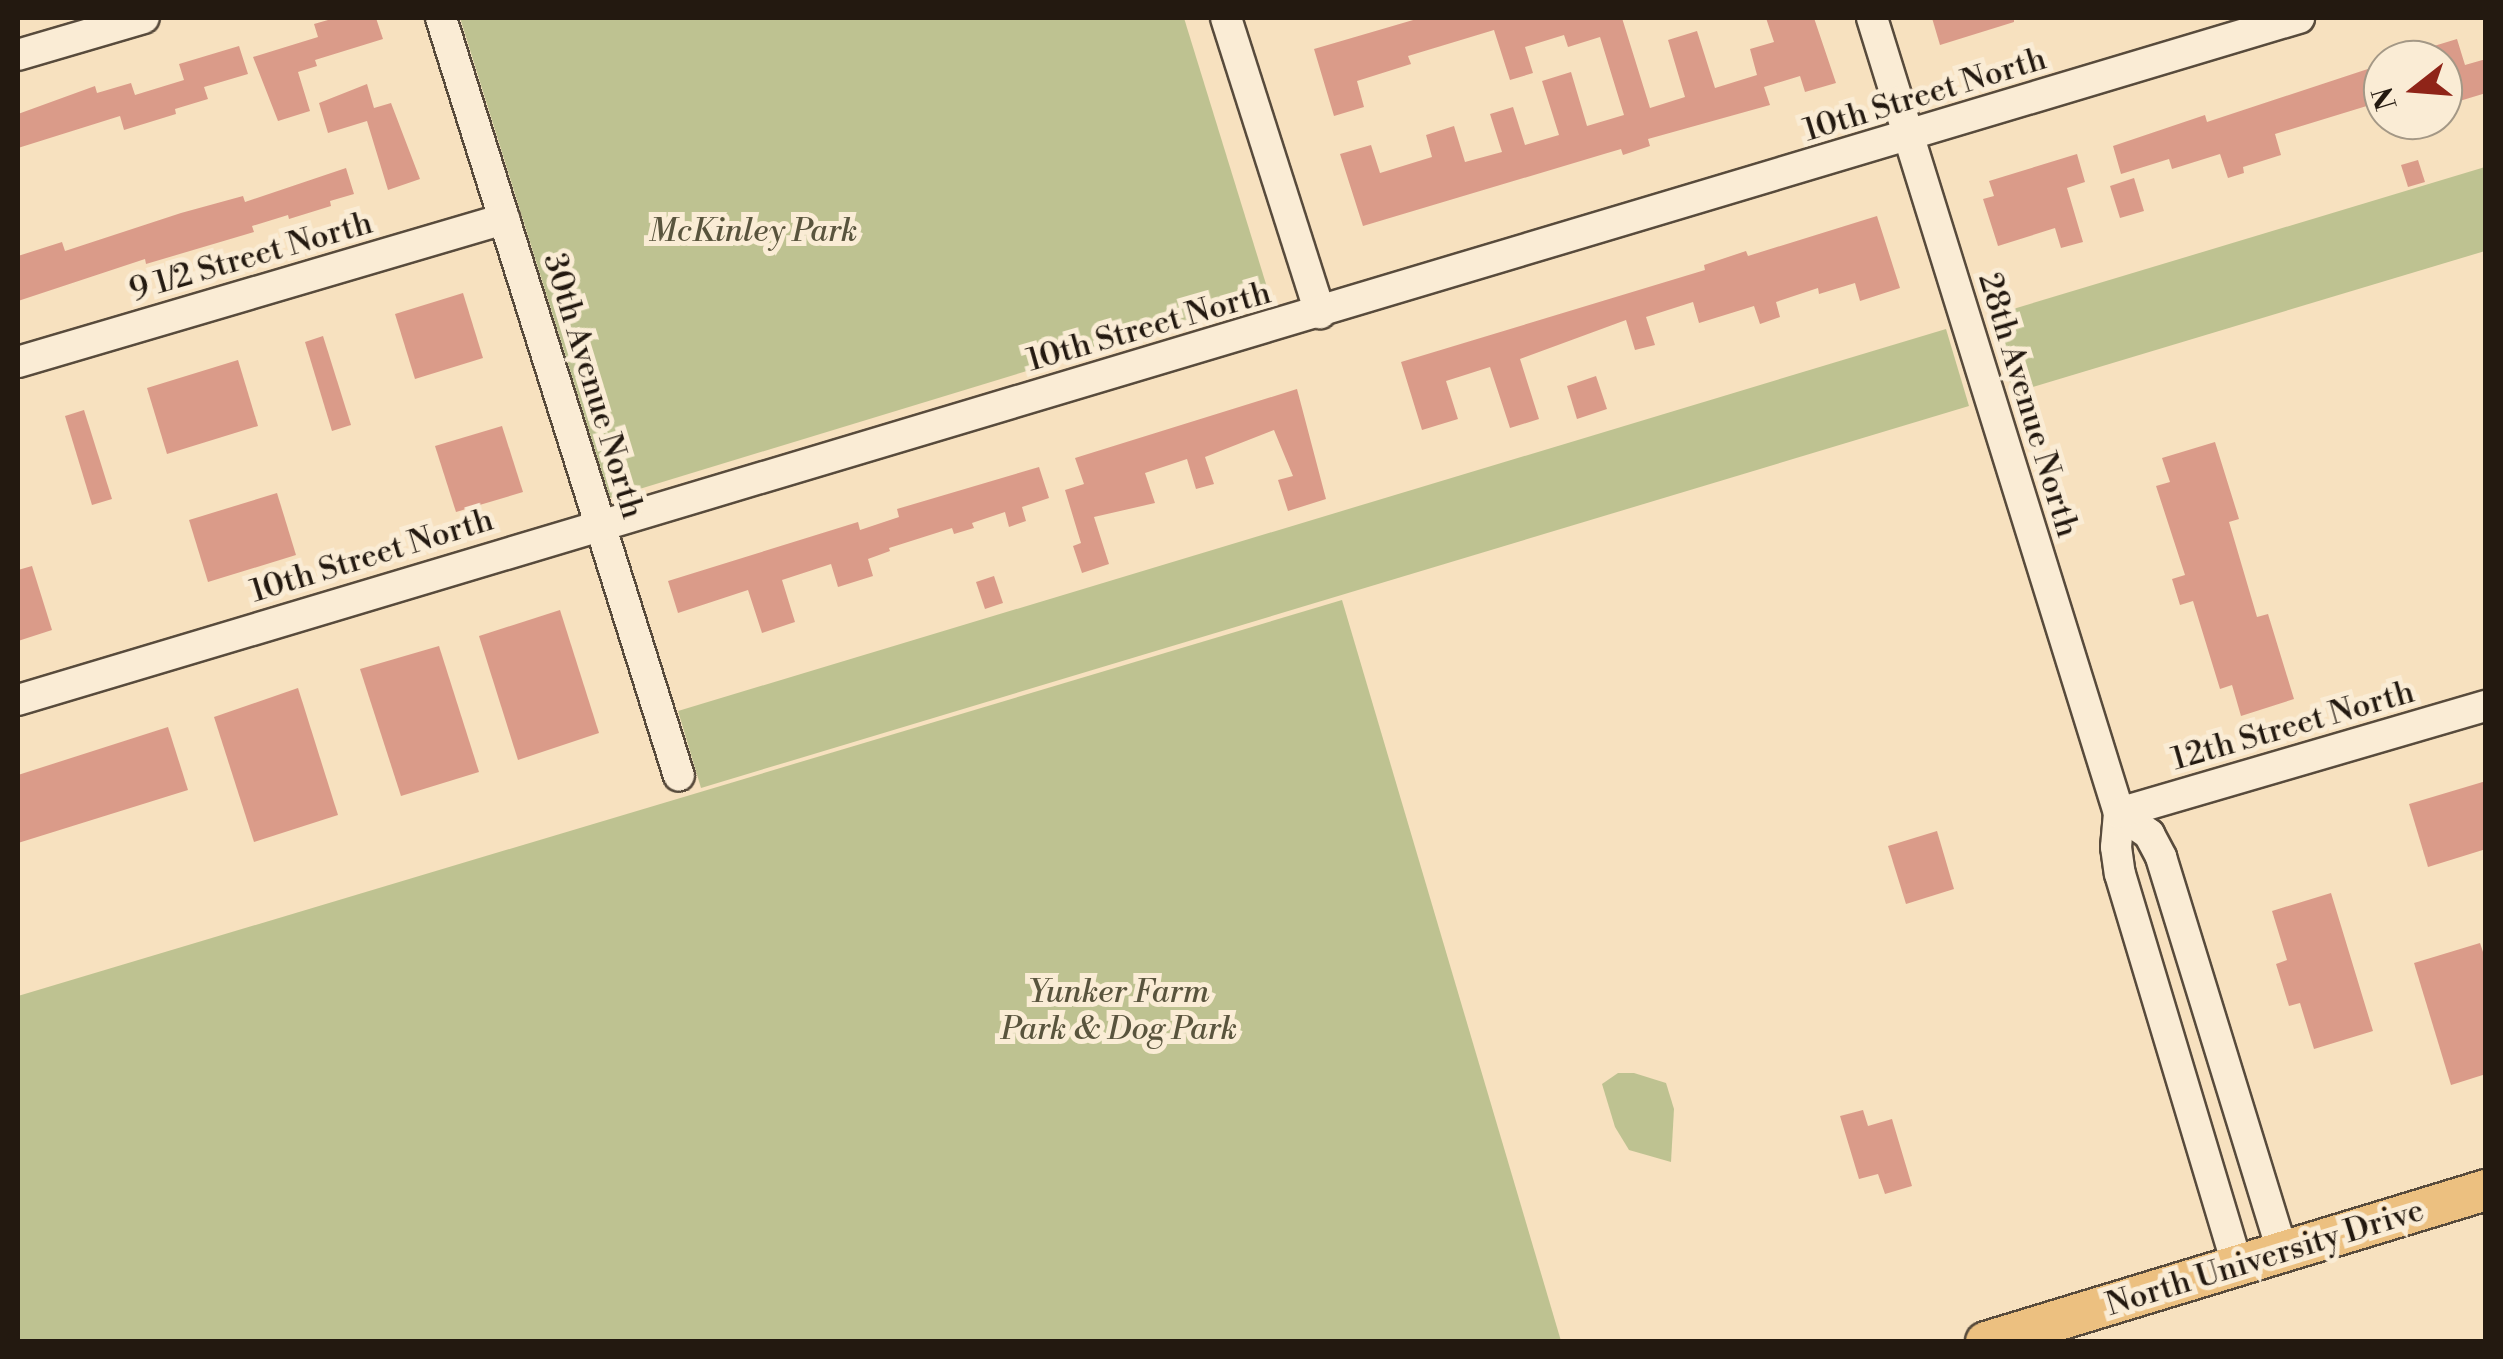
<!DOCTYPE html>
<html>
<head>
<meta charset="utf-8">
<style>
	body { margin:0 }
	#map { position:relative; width:2503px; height:1359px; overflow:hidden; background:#f7e1bf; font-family:"Libre Bodoni",serif }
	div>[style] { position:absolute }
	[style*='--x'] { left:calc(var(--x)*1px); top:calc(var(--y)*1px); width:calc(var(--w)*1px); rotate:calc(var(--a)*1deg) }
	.green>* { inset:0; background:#bec291 }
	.building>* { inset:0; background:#da9b89 }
	.roads { filter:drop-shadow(2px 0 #584b3c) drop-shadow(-2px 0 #584b3c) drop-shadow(0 2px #584b3c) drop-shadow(0 -2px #584b3c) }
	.minor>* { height:30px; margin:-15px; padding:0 15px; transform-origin:15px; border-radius:15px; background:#faecd5 }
	.major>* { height:40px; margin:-20px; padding:0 20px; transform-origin:20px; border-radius:20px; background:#ecc080 }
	span { translate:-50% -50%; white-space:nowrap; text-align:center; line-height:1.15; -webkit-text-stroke:10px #faecd5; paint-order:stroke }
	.street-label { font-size:32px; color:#231910 }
	.park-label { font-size:32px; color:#59543d; font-style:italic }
	.frame { position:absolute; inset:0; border:20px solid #231910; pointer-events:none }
	.north { position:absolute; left:2363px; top:40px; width:100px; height:100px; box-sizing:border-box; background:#faecd5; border:2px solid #a49886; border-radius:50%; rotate:253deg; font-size:28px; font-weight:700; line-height:40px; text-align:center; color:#231910 }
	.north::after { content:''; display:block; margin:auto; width:35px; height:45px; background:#8f2418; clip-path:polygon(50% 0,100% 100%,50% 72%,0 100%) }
</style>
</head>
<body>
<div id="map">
	<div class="green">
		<i style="clip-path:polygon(460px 18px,1184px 18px,1270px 297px,610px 498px)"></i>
		<i style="clip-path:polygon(2485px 167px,2485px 251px,2013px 393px,1990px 316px)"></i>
		<i style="clip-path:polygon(1946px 329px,1969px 406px,701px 788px,678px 711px)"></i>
		<i style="clip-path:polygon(1342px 600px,1561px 1341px,18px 1341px,18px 996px)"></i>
		<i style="clip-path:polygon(1618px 1073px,1634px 1073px,1666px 1083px,1674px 1109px,1671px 1162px,1629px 1150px,1615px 1127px,1602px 1084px)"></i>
	</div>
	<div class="building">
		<i style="clip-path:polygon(335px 18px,376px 18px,383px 39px,315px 60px,317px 66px,298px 72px,310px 111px,278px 121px,253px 57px,318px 37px,314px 24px)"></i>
		<i style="clip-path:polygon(1420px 18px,1622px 18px,1650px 108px,1685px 97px,1668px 40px,1697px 31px,1715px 88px,1757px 75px,1750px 49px,1774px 42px,1766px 18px,1814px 18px,1836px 83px,1805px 92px,1800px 76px,1764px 87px,1770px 105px,1648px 139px,1650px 146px,1623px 155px,1621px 149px,1604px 154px,1363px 226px,1340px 154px,1371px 145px,1380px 173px,1432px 157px,1426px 135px,1454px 126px,1465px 162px,1502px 152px,1490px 114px,1513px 107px,1525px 145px,1559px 135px,1542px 81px,1571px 72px,1587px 126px,1624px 115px,1600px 37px,1568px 47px,1564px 35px,1525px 47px,1533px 73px,1510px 80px,1494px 30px,1408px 56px,1411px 64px,1357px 81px,1364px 107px,1334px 116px,1314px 49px)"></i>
		<i style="clip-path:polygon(1932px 18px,2014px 18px,2014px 22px,1940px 45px)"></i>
		<i style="clip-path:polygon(2457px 39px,2465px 65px,2486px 59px,2486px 93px,2443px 106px,2443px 60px,2402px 60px,2401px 56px)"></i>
		<i style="clip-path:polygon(239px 46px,248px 74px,204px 87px,208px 99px,175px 109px,176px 114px,124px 130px,120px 116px,18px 148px,18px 114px,95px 86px,97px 93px,131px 83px,135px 95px,184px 80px,179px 64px)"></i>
		<i style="clip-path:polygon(2383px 64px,2383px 101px,2275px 134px,2281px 155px,2243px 167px,2244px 173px,2228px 178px,2220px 154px,2172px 169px,2169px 159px,2121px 174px,2113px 146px,2205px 115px,2207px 122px)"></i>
		<i style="clip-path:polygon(367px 84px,374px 108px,391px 103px,420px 179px,388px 190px,367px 121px,328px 133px,319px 103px)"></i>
		<i style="clip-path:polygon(2077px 154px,2085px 182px,2067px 188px,2083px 242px,2061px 248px,2055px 228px,1998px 246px,1983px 199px,1994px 196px,1989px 181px)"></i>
		<i style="clip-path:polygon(2418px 160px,2425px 182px,2408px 187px,2401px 165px)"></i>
		<i style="clip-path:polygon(346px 168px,354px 194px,330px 201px,331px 206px,289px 219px,288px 215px,252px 226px,254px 232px,146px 264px,145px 259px,18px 301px,18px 256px,62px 242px,65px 251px,181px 213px,243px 196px,245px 202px)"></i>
		<i style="clip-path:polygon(2134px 178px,2144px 211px,2120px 218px,2110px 186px)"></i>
		<i style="clip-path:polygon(1877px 216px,1900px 288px,1860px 301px,1855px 283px,1819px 294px,1818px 288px,1776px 302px,1780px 317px,1760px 324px,1754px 306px,1699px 323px,1693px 302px,1646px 317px,1655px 345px,1635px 350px,1626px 320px,1520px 359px,1539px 419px,1510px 428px,1490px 367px,1446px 381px,1458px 419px,1422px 430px,1401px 362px,1705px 270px,1704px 265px,1746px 251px,1748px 256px)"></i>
		<i style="clip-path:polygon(463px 293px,483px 358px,415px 379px,395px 314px)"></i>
		<i style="clip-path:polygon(323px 336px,351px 425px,332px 431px,305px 342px)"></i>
		<i style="clip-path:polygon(238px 360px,258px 426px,167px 454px,147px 388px)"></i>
		<i style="clip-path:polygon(1596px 376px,1607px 409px,1577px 419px,1567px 386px)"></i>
		<i style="clip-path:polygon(1297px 389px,1326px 499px,1288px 511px,1278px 480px,1293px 476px,1274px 430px,1205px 457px,1214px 484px,1196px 489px,1187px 459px,1145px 473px,1155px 503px,1094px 517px,1109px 564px,1082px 573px,1073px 546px,1081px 543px,1065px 490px,1084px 484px,1075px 458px)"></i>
		<i style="clip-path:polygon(84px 410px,112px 499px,92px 505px,65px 416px)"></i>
		<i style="clip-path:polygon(502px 426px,523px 492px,456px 512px,435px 446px)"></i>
		<i style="clip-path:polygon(2215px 442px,2239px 519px,2229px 522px,2257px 617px,2268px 614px,2294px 699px,2241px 716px,2232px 685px,2220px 689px,2193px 601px,2180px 605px,2172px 579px,2185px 575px,2156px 486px,2170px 482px,2162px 458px)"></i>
		<i style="clip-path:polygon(1039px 467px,1049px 498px,1022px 507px,1026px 521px,1009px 527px,1005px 512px,972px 523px,974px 528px,954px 534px,952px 528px,889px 548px,890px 551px,868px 559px,873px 576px,838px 587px,831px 564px,782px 580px,795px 622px,762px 633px,748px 590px,678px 613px,668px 581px,858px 522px,860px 530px,899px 517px,897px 509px)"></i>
		<i style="clip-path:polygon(277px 493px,296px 555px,208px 582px,189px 520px)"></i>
		<i style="clip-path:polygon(32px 566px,52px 630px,18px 641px,18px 570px)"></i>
		<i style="clip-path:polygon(994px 576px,1003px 603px,985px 609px,976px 582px)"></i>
		<i style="clip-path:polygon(560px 610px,599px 733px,518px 760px,479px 636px)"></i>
		<i style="clip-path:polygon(439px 646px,479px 772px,401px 796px,360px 669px)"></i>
		<i style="clip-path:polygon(298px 688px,338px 815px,254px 842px,214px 717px)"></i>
		<i style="clip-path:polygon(168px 727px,188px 790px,18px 843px,18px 775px)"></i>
		<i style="clip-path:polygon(2486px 781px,2486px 849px,2428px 867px,2409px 804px)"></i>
		<i style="clip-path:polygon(1937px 831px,1954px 889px,1906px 904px,1888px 846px)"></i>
		<i style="clip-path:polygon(2331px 893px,2373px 1031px,2314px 1049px,2300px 1003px,2289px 1006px,2276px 964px,2287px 960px,2272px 911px)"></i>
		<i style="clip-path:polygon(2480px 943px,2486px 961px,2486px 1074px,2451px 1085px,2414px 963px)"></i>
		<i style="clip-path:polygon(1863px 1110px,1868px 1126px,1892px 1119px,1912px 1186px,1885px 1194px,1878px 1174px,1859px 1179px,1840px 1116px)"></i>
	</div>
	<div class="roads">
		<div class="minor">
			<i style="--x:441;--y:18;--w:794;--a:72.57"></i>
			<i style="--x:1226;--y:18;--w:310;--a:72.3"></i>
			<i style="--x:1872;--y:18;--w:832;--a:72.74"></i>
			<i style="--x:2119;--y:813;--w:34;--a:95"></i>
			<i style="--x:2116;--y:847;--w:27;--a:82"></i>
			<i style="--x:2120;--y:874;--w:410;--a:73.3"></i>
			<i style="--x:18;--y:55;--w:131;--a:-16.4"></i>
			<i style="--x:18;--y:362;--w:507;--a:-16.4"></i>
			<i style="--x:18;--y:700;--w:2381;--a:-16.65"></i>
			<i style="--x:2119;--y:813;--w:37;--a:35"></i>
			<i style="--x:2149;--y:834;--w:26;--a:62"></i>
			<i style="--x:2161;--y:857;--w:414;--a:72.9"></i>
			<i style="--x:2119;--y:813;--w:382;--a:-16.3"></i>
		</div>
		<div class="major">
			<i style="--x:1986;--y:1342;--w:523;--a:-16.91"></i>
		</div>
	</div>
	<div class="street-label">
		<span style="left:1925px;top:95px;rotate:-17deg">10th Street North</span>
		<span style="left:251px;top:257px;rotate:-16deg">9 1/2 Street North</span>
		<span style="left:1149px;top:327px;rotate:-16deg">10th Street North</span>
		<span style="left:593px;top:386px;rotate:73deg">30th Avenue North</span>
		<span style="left:2028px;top:405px;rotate:73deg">28th Avenue North</span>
		<span style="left:372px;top:556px;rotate:-17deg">10th Street North</span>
		<span style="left:2293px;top:726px;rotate:-16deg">12th Street North</span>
		<span style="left:2265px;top:1258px;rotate:-17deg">North University Drive</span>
	</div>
	<div class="park-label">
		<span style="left:753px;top:231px">McKinley Park</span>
		<span style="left:1119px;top:1011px">Yunker Farm<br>Park &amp; Dog Park</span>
	</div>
	<div class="frame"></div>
	<div class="north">N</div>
</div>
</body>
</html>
